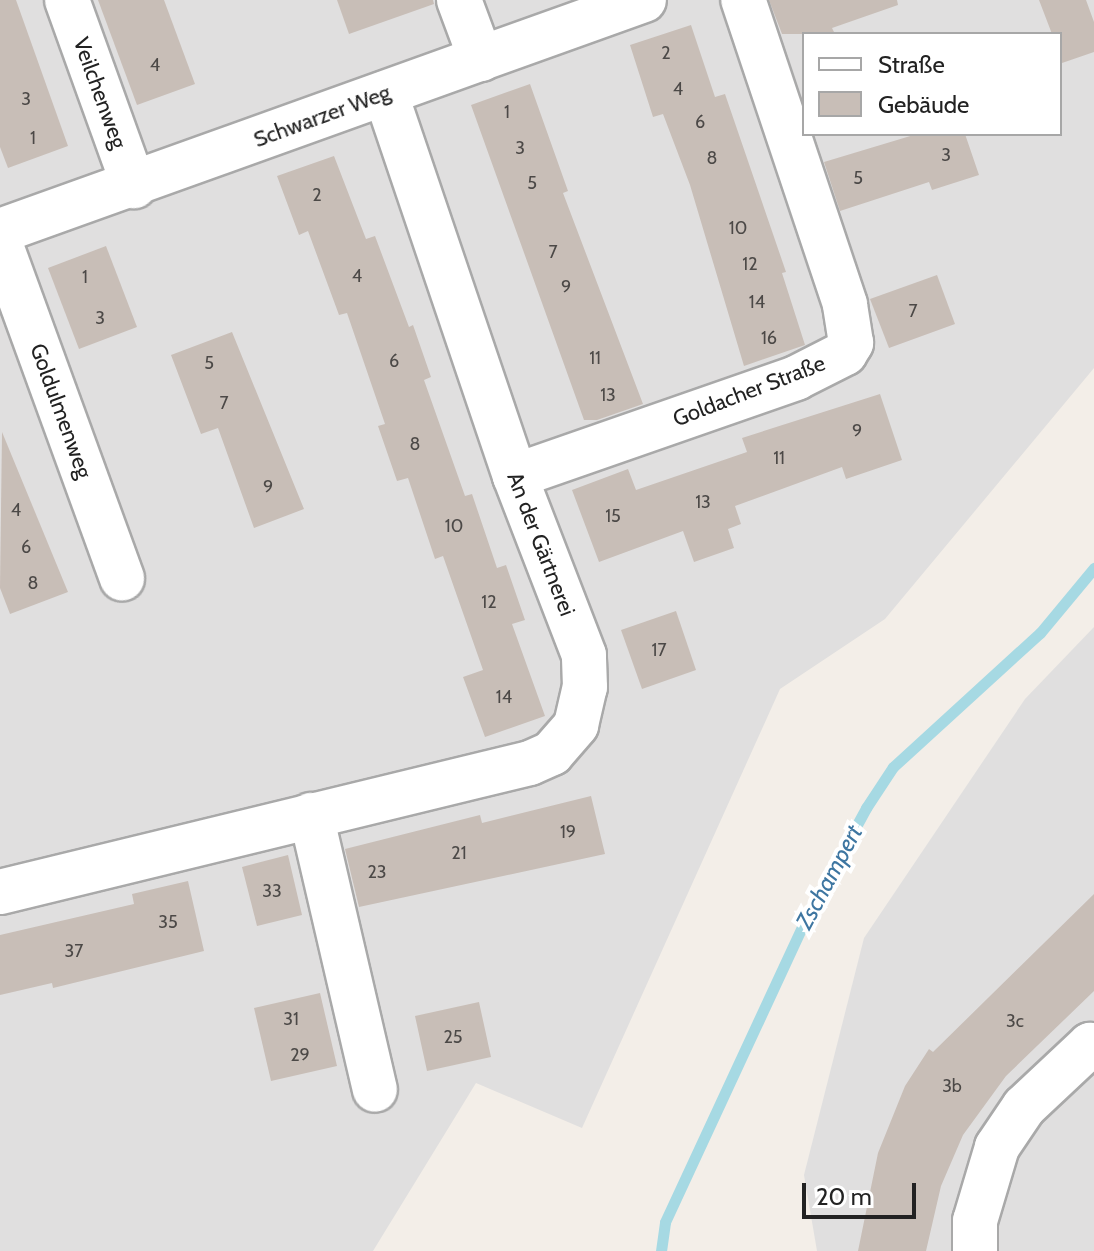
<!DOCTYPE html>
<html>
<head>
<meta charset="utf-8">
<style>
	body { margin:0 }
	#map { position:relative; width:1094px; height:1251px; overflow:hidden; background:#f3eee8; font-family:Cabin,sans-serif }
	div>[style] { position:absolute }
	[style*='--x'] { left:calc(var(--x)*1px); top:calc(var(--y)*1px); width:calc(var(--w)*1px); rotate:calc(var(--a)*1deg) }
	.residential>* { inset:0; background:#e0dfdf }
	.stream>* { height:11px; margin:-5.5px; padding:0 5.5px; transform-origin:5.5px; border-radius:5.5px; background:#a6d9e3 }
	.building>* { inset:0; background:#c8beb7 }
	.roads { filter:drop-shadow(2px 0 #a9a9a9) drop-shadow(-2px 0 #a9a9a9) drop-shadow(0 2px #a9a9a9) drop-shadow(0 -2px #a9a9a9) }
	.street>* { height:44px; margin:-22px; padding:0 22px; transform-origin:22px; border-radius:22px; background:#fff }
	span { translate:-50% -50%; white-space:nowrap; text-align:center; line-height:1.15; -webkit-text-stroke:8px #fff; paint-order:stroke }
	.number-label { font-size:18px; color:#4c4947 }
	.number-label span { -webkit-text-stroke-width:0 }
	.street-label { font-size:22px; color:#222 }
	.water-label { font-size:24px; color:#3e76a1; font-style:italic }
	.legend { position:absolute; left:802px; top:32px; width:260px; height:104px; box-sizing:border-box; background:#fff; border:2px solid #a7a7a7; margin:0; padding:10px 14px; list-style:none; font-size:24px; color:#222 }
	.legend li { display:flex; align-items:center; gap:16px; height:40px }
	.legend b { width:40px; border:2px solid #a7a7a7 }
	.scale { position:absolute; left:802px; top:1183px; width:114px; height:36px; box-sizing:border-box; border:4px solid #222; border-top:0; padding-left:10px; font-size:24px; line-height:28px; white-space:nowrap; color:#222; -webkit-text-stroke:6px #fff; paint-order:stroke }
</style>
</head>
<body>
<div id="map">
	<div class="residential">
		<i style="clip-path:polygon(evenodd,0 0,1094px 0,1094px 368px,885px 619px,780px 689px,582px 1128px,476px 1083px,373px 1251px,0 1251px,0 0,804px 34px,1060px 34px,1060px 134px,804px 134px,804px 34px)"></i>
		<i style="clip-path:polygon(1094px 627px,1094px 1251px,817px 1251px,804px 1175px,864px 938px,1025px 699px)"></i>
	</div>
	<div class="stream">
		<i style="--x:661;--y:1251;--w:29;--a:-82"></i>
		<i style="--x:665;--y:1222;--w:333;--a:-65.1"></i>
		<i style="--x:805;--y:920;--w:128;--a:-61.4"></i>
		<i style="--x:866;--y:808;--w:49;--a:-56.6"></i>
		<i style="--x:893;--y:767;--w:199;--a:-42.4"></i>
		<i style="--x:1040;--y:633;--w:85;--a:-50.3"></i>
	</div>
	<div class="building">
		<i style="clip-path:polygon(0 0,16px 0,68px 146px,8px 168px,0 147px)"></i>
		<i style="clip-path:polygon(98px 0,164px 0,195px 84px,137px 105px)"></i>
		<i style="clip-path:polygon(337px 0,433px 0,434px 4px,349px 34px)"></i>
		<i style="clip-path:polygon(769px 0,897px 0,898px 5px,832px 28px,835px 34px,782px 34px)"></i>
		<i style="clip-path:polygon(1039px 0,1086px 0,1094px 22px,1094px 52px,1062px 63px,1060px 34px,1052px 34px)"></i>
		<i style="clip-path:polygon(691px 25px,715px 97px,725px 94px,786px 272px,782px 273px,805px 345px,744px 366px,690px 185px,663px 114px,653px 117px,630px 45px)"></i>
		<i style="clip-path:polygon(530px 84px,568px 191px,563px 193px,643px 404px,597px 420px,584px 420px,471px 105px)"></i>
		<i style="clip-path:polygon(917px 134px,965px 134px,979px 175px,932px 190px,929px 182px,840px 211px,824px 162px)"></i>
		<i style="clip-path:polygon(334px 156px,366px 239px,375px 236px,409px 327px,413px 325px,431px 377px,424px 380px,465px 496px,472px 494px,497px 568px,506px 565px,525px 620px,512px 624px,545px 716px,485px 737px,463px 677px,483px 670px,443px 556px,435px 559px,408px 478px,397px 481px,378px 426px,385px 424px,347px 313px,339px 315px,308px 231px,299px 235px,277px 176px)"></i>
		<i style="clip-path:polygon(106px 246px,137px 327px,79px 349px,48px 268px)"></i>
		<i style="clip-path:polygon(937px 275px,955px 324px,889px 348px,870px 299px)"></i>
		<i style="clip-path:polygon(232px 332px,304px 509px,254px 528px,218px 428px,201px 434px,171px 355px)"></i>
		<i style="clip-path:polygon(880px 394px,902px 460px,846px 479px,842px 467px,735px 506px,741px 524px,728px 529px,734px 548px,694px 562px,683px 531px,599px 562px,572px 490px,628px 469px,636px 490px,747px 452px,742px 438px)"></i>
		<i style="clip-path:polygon(2px 432px,68px 592px,10px 614px,0 588px)"></i>
		<i style="clip-path:polygon(676px 611px,696px 670px,642px 689px,621px 630px)"></i>
		<i style="clip-path:polygon(591px 796px,605px 854px,359px 907px,345px 849px,480px 815px,482px 823px)"></i>
		<i style="clip-path:polygon(288px 855px,302px 915px,257px 926px,242px 867px)"></i>
		<i style="clip-path:polygon(188px 881px,204px 951px,53px 988px,52px 983px,0 995px,0 935px,134px 904px,132px 894px)"></i>
		<i style="clip-path:polygon(1094px 894px,1094px 991px,1006px 1076px,963px 1135px,941px 1186px,926px 1251px,858px 1251px,878px 1153px,905px 1086px,929px 1049px,933px 1052px)"></i>
		<i style="clip-path:polygon(320px 993px,337px 1066px,271px 1081px,254px 1008px)"></i>
		<i style="clip-path:polygon(479px 1002px,491px 1057px,427px 1071px,415px 1016px)"></i>
	</div>
	<div class="roads">
		<div class="street">
			<i style="--x:67;--y:0;--w:198;--a:70.2"></i>
			<i style="--x:459;--y:0;--w:63;--a:69.6"></i>
			<i style="--x:0;--y:231;--w:684;--a:-19.73"></i>
			<i style="--x:0;--y:243;--w:357;--a:70"></i>
			<i style="--x:515;--y:476;--w:298;--a:-19.2"></i>
			<i style="--x:796;--y:378;--w:55;--a:-27"></i>
			<i style="--x:845;--y:353;--w:12;--a:-59"></i>
			<i style="--x:851;--y:343;--w:39;--a:-99"></i>
			<i style="--x:845;--y:304;--w:321;--a:-108.5"></i>
			<i style="--x:311;--y:815;--w:282;--a:76.9"></i>
			<i style="--x:0;--y:892;--w:545;--a:-13.68"></i>
			<i style="--x:530;--y:763;--w:24;--a:-24"></i>
			<i style="--x:552;--y:753;--w:37;--a:-49"></i>
			<i style="--x:576;--y:725;--w:39;--a:-77"></i>
			<i style="--x:585;--y:687;--w:32;--a:-92"></i>
			<i style="--x:584;--y:655;--w:192;--a:-111.1"></i>
			<i style="--x:515;--y:476;--w:404;--a:-108.7"></i>
			<i style="--x:975;--y:1251;--w:30;--a:-90"></i>
			<i style="--x:975;--y:1221;--w:77;--a:-73.4"></i>
			<i style="--x:997;--y:1147;--w:48;--a:-56"></i>
			<i style="--x:1024;--y:1107;--w:91;--a:-43.2"></i>
			<i style="--x:1090;--y:1045;--w:6;--a:45"></i>
		</div>
	</div>
	<div class="number-label">
		<span style="left:666px;top:53px">2</span>
		<span style="left:155px;top:65px">4</span>
		<span style="left:678px;top:89px">4</span>
		<span style="left:26px;top:99px">3</span>
		<span style="left:507px;top:112px">1</span>
		<span style="left:700px;top:122px">6</span>
		<span style="left:33px;top:138px">1</span>
		<span style="left:520px;top:148px">3</span>
		<span style="left:946px;top:155px">3</span>
		<span style="left:712px;top:158px">8</span>
		<span style="left:858px;top:178px">5</span>
		<span style="left:532px;top:183px">5</span>
		<span style="left:317px;top:195px">2</span>
		<span style="left:738px;top:228px">10</span>
		<span style="left:553px;top:252px">7</span>
		<span style="left:750px;top:264px">12</span>
		<span style="left:357px;top:276px">4</span>
		<span style="left:85px;top:277px">1</span>
		<span style="left:566px;top:287px">9</span>
		<span style="left:757px;top:302px">14</span>
		<span style="left:913px;top:311px">7</span>
		<span style="left:100px;top:318px">3</span>
		<span style="left:769px;top:338px">16</span>
		<span style="left:595px;top:358px">11</span>
		<span style="left:394px;top:361px">6</span>
		<span style="left:209px;top:363px">5</span>
		<span style="left:608px;top:395px">13</span>
		<span style="left:224px;top:403px">7</span>
		<span style="left:857px;top:431px">9</span>
		<span style="left:415px;top:444px">8</span>
		<span style="left:779px;top:458px">11</span>
		<span style="left:268px;top:487px">9</span>
		<span style="left:703px;top:502px">13</span>
		<span style="left:16px;top:510px">4</span>
		<span style="left:613px;top:516px">15</span>
		<span style="left:454px;top:526px">10</span>
		<span style="left:26px;top:547px">6</span>
		<span style="left:33px;top:583px">8</span>
		<span style="left:489px;top:602px">12</span>
		<span style="left:659px;top:650px">17</span>
		<span style="left:504px;top:697px">14</span>
		<span style="left:568px;top:832px">19</span>
		<span style="left:459px;top:853px">21</span>
		<span style="left:377px;top:872px">23</span>
		<span style="left:272px;top:891px">33</span>
		<span style="left:168px;top:922px">35</span>
		<span style="left:74px;top:951px">37</span>
		<span style="left:291px;top:1019px">31</span>
		<span style="left:1015px;top:1021px">3c</span>
		<span style="left:453px;top:1037px">25</span>
		<span style="left:300px;top:1055px">29</span>
		<span style="left:952px;top:1086px">3b</span>
	</div>
	<div class="street-label">
		<span style="left:100px;top:93px;rotate:70deg">Veilchenweg</span>
		<span style="left:322px;top:116px;rotate:-20deg">Schwarzer Weg</span>
		<span style="left:749px;top:391px;rotate:-21deg">Goldacher Straße</span>
		<span style="left:61px;top:411px;rotate:70deg">Goldulmenweg</span>
		<span style="left:541px;top:544px;rotate:69deg">An der Gärtnerei</span>
	</div>
	<div class="water-label">
		<span style="left:829px;top:877px;rotate:-62deg">Zschampert</span>
	</div>
	<ul class="legend">
	<li><b style="height:10px;background:#fff"></b>Straße</li>
	<li><b style="height:22px;background:#c8beb7"></b>Gebäude</li>
	</ul>
	<div class="scale">20 m</div>
</div>
</body>
</html>
